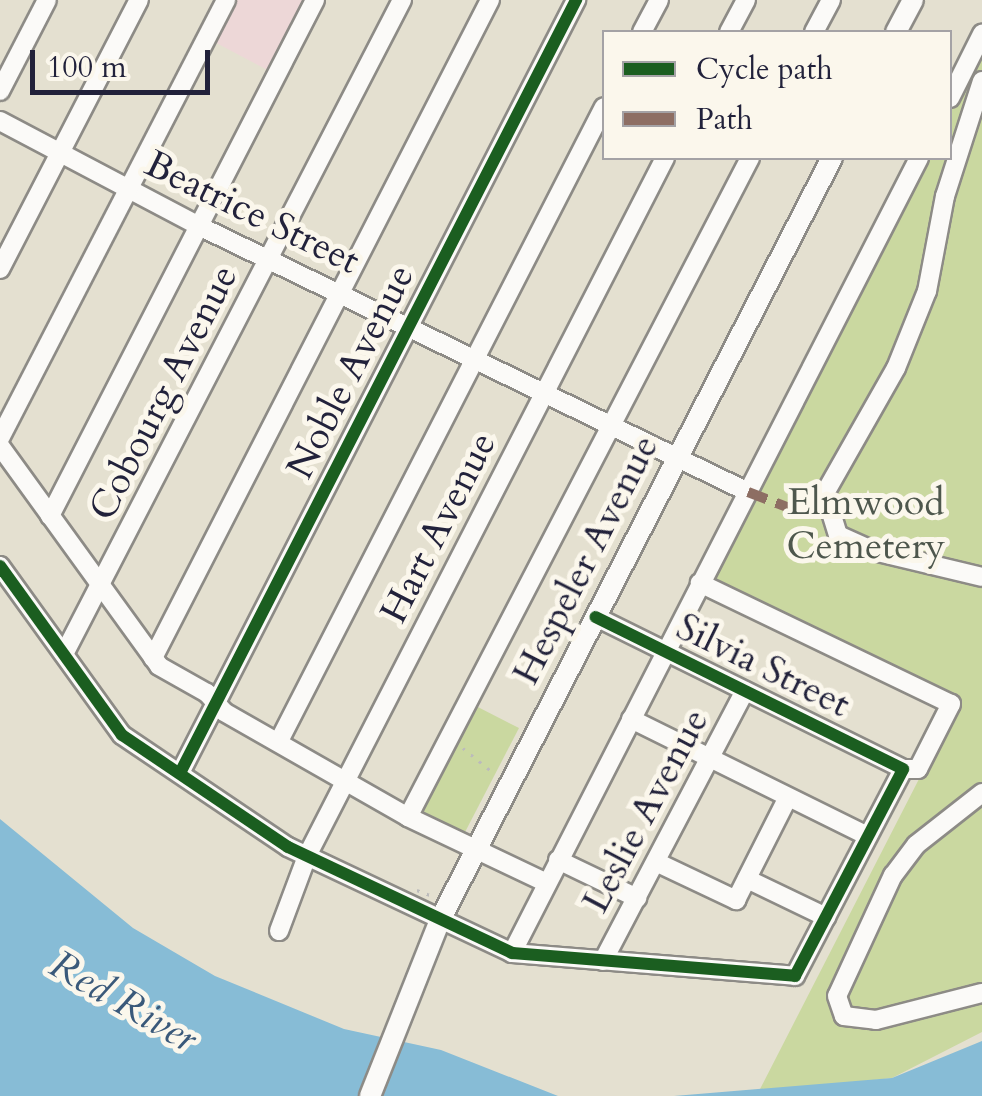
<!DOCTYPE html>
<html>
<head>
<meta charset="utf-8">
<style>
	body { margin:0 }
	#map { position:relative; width:982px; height:1096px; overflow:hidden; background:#e4e0d0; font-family:Cardo,serif }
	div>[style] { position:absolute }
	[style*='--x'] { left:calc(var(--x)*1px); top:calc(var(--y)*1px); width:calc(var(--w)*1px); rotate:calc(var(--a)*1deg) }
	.built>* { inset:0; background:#edd7d7 }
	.green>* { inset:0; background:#cad8a0 }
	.water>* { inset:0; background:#87bcd6 }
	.path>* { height:2.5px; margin-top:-1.25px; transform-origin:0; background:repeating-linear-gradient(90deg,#bcbbbb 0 2.5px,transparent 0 10.5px) }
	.roads { filter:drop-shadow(2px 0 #8d8b86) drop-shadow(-2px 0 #8d8b86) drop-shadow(0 2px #8d8b86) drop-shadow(0 -2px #8d8b86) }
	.minor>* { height:18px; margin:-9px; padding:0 9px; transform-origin:9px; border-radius:9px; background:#fbfaf8 }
	.major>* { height:20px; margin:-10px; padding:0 10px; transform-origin:10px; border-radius:10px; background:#fbfaf8 }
	.quiet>* { height:10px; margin-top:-5px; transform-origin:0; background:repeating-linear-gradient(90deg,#8d6e63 0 20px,transparent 0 30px) }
	.cycleway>* { height:12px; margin:-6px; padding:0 6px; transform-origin:6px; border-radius:6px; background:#1b5e20 }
	span { translate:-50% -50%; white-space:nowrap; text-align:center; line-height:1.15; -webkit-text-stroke:10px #fbf7ec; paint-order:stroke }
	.street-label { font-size:38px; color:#22223b }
	.park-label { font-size:38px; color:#4e574d }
	.water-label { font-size:40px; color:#3a597a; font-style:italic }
	.legend { position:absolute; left:602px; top:30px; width:350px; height:130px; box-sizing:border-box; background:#fbf7ec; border:2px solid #a4a2a5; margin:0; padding:12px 18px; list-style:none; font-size:30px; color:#22223b }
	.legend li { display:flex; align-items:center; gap:20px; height:50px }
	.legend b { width:50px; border:2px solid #a4a2a5 }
	.scale { position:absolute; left:30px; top:50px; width:180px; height:45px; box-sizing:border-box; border:5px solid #22223b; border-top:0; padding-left:12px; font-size:30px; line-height:35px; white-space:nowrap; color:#22223b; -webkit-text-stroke:8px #fbf7ec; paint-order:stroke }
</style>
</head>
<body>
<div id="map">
	<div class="built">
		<i style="clip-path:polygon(225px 0,313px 0,275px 74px,205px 37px)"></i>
	</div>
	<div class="green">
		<i style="clip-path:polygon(982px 44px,982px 1032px,892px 1078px,758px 1093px,959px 701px,707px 580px,924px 158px,950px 158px,950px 107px)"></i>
		<i style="clip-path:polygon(472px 704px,519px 728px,463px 836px,416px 812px)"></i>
	</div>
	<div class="water">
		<i style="clip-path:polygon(0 819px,133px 928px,215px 976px,344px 1029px,441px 1050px,558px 1096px,0 1096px)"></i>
		<i style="clip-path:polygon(982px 1041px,982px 1096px,674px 1096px,892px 1078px)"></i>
	</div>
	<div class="path">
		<i style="--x:463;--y:748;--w:41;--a:39.1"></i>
		<i style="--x:417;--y:890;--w:17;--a:21"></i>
	</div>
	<div class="roads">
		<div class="minor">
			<i style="--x:642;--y:32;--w:36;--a:-62"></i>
			<i style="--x:729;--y:32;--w:36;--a:-62"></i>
			<i style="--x:814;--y:32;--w:36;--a:-62"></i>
			<i style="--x:982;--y:81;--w:121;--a:107.8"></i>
			<i style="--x:945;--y:196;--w:97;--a:100.7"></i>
			<i style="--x:927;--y:291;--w:83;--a:111.9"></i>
			<i style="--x:896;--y:368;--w:144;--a:119.6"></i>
			<i style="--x:825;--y:493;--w:44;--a:72.8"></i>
			<i style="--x:838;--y:535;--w:39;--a:24"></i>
			<i style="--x:874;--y:551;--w:111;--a:13.5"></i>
			<i style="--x:0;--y:91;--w:102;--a:-62.7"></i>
			<i style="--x:950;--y:98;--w:72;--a:-63.4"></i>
			<i style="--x:0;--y:121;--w:225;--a:27.8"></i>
			<i style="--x:199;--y:226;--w:610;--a:25.85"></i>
			<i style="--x:0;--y:269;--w:303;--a:-62.7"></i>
			<i style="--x:0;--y:438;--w:493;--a:-62.7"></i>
			<i style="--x:0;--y:446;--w:271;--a:54.1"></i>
			<i style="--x:159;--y:666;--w:55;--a:29.4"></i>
			<i style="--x:207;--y:693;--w:25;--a:48"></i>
			<i style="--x:224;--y:712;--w:212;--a:29.7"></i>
			<i style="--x:408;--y:817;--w:154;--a:25.4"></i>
			<i style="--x:50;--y:516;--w:580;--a:-62.82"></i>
			<i style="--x:0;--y:566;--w:208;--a:54.2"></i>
			<i style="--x:122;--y:735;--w:200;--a:34"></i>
			<i style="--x:288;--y:847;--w:248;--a:25.3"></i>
			<i style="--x:512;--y:953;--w:284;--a:4.6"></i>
			<i style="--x:795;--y:976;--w:233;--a:-62.4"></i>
			<i style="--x:596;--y:617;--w:343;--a:26.3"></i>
			<i style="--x:903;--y:769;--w:15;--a:0"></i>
			<i style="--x:918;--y:769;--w:73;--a:-63.1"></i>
			<i style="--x:951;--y:704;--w:279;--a:-154.3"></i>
			<i style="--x:64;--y:654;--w:736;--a:-62.67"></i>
			<i style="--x:153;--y:658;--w:739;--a:-62.88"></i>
			<i style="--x:631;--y:719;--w:264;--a:26.3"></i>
			<i style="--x:279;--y:741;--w:712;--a:-62.86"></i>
			<i style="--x:180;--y:773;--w:869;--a:-62.87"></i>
			<i style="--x:982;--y:793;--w:84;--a:141.8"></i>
			<i style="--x:916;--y:845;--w:38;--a:127"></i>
			<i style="--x:893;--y:875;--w:133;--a:114.8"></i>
			<i style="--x:837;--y:996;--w:21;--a:71"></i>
			<i style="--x:844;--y:1016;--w:32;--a:7"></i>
			<i style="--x:876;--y:1020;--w:109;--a:-14.3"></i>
			<i style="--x:408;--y:817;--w:742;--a:-62.57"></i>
			<i style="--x:558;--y:860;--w:88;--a:25.7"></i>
			<i style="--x:656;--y:862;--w:89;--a:25.4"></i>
			<i style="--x:736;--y:900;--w:115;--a:-63.2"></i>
			<i style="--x:747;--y:879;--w:88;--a:25.7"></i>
			<i style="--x:279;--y:931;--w:80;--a:-69.5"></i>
			<i style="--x:307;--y:856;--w:784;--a:-62.85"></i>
			<i style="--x:512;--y:953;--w:893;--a:-62.89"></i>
			<i style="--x:603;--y:961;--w:305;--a:-62.3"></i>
		</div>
		<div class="major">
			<i style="--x:896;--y:32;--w:36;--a:-62"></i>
			<i style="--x:370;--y:1096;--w:192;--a:-68.3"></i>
			<i style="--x:441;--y:918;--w:855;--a:-62.78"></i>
		</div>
	</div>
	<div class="quiet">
		<i style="--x:748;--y:492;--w:42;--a:21"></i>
		<i style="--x:787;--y:507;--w:39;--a:1"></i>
	</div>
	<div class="cycleway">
		<i style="--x:0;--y:566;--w:208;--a:54.2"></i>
		<i style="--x:122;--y:735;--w:200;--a:34"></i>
		<i style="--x:288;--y:847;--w:248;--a:25.3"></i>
		<i style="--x:512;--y:953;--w:284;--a:4.6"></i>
		<i style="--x:795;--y:976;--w:233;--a:-62.4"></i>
		<i style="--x:903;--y:769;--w:343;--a:-153.7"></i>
		<i style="--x:180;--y:773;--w:869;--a:-62.87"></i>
	</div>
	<div class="street-label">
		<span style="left:252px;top:213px;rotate:26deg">Beatrice Street</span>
		<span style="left:351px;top:372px;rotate:-63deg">Noble Avenue</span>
		<span style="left:164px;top:393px;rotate:-63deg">Cobourg Avenue</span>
		<span style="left:439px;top:528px;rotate:-63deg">Hart Avenue</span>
		<span style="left:586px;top:560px;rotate:-63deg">Hespeler Avenue</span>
		<span style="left:763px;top:666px;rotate:26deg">Silvia Street</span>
		<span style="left:646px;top:811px;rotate:-62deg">Leslie Avenue</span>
	</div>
	<div class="park-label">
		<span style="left:866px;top:525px">Elmwood<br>Cemetery</span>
	</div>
	<div class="water-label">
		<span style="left:123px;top:1002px;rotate:30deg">Red River</span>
	</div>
	<ul class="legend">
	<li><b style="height:12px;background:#1b5e20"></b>Cycle path</li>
	<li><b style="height:12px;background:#8d6e63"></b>Path</li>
	</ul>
	<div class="scale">100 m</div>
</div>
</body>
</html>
